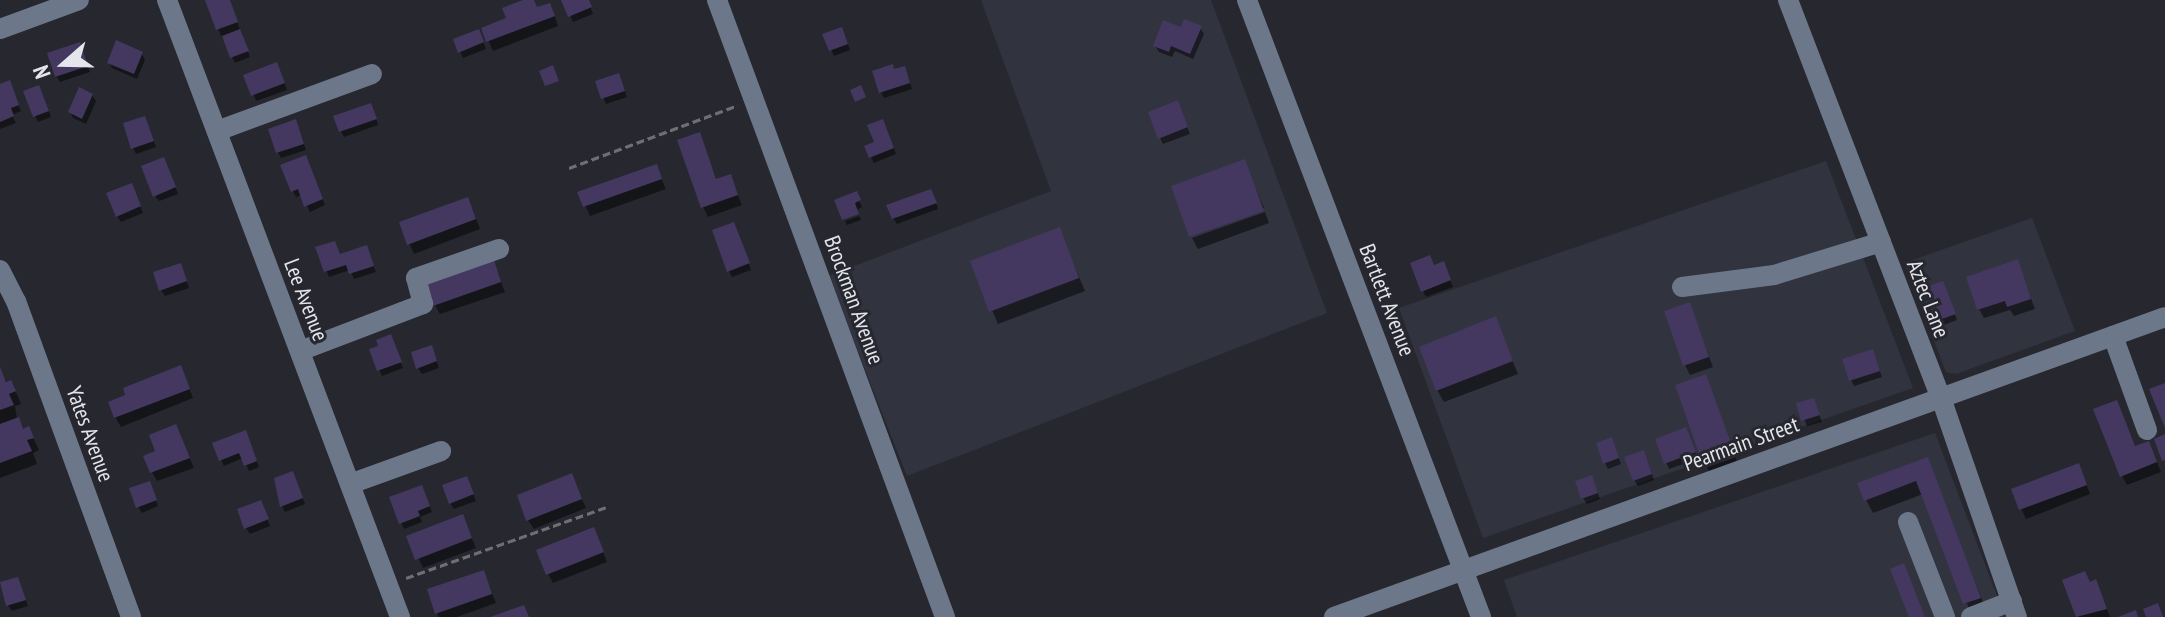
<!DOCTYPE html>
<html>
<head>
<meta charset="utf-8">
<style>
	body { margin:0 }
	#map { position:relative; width:2165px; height:617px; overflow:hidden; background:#27282f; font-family:"PT Sans Narrow",sans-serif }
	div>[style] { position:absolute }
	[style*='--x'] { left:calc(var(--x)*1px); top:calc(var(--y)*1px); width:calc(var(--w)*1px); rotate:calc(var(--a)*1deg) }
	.built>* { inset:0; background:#31333f }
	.shadow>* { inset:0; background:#0007 }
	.building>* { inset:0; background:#443860 }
	.path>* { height:3px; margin-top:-1.5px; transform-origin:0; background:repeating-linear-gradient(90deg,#6e6f75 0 8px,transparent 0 12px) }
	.minor>* { height:20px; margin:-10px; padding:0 10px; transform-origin:10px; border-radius:10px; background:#6c7889 }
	span { translate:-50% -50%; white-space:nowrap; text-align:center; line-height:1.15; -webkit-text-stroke:6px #27282f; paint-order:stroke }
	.street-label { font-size:22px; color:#e5e6eb }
	.north { position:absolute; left:24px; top:24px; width:80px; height:80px; -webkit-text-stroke:6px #27282f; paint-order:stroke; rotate:250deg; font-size:22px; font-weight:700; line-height:32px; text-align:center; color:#e5e6eb }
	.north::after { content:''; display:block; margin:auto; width:28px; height:36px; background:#e5e6eb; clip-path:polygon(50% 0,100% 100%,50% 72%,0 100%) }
</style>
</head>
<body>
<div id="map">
	<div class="built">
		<i style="clip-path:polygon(981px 0,1211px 0,1327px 313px,907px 476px,828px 276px,1051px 191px)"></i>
		<i style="clip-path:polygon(1826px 161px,1913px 388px,1483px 538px,1399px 308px)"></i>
		<i style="clip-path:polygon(2032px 218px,2075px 331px,1956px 374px,1946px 372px,1904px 263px)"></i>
		<i style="clip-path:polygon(1935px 433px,2005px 617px,1517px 617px,1504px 580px)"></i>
	</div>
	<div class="shadow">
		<i style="clip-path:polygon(211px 0,229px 0,250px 57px,235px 63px,218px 29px,207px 1px)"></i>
		<i style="clip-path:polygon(529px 0,538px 9px,554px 14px,558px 26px,493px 51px,483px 29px,509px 20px)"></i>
		<i style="clip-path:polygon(564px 0,588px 0,593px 14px,573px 22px)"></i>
		<i style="clip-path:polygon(1200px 28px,1204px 34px,1193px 59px,1175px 51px,1172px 57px,1159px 52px,1155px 46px,1182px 29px)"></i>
		<i style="clip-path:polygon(825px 36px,845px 36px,850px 50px,834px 56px)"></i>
		<i style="clip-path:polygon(481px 37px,486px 49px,463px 58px,460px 52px)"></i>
		<i style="clip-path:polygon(82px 50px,90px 72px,60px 82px,56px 76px)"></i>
		<i style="clip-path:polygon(142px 54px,145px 60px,137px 79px,112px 68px,109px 62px)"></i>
		<i style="clip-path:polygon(280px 70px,287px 90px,256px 101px,246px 76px)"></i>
		<i style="clip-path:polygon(894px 71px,907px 74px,912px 89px,884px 98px,881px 92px)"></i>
		<i style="clip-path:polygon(621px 81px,627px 97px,606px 104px,597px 82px)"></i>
		<i style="clip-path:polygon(0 86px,12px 89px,21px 111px,12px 115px,16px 123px,0 129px)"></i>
		<i style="clip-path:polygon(42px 93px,51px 117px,38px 122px,35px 116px)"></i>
		<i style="clip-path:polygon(92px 95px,96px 101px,86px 124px,73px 118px,70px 112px)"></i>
		<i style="clip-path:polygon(1180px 109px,1190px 134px,1163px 144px,1160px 138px)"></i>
		<i style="clip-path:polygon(374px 111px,378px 125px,344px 137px,341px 131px)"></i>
		<i style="clip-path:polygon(145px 118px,156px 147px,136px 154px,133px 148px)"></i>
		<i style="clip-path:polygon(298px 127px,306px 150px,281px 158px,278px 152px)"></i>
		<i style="clip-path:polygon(886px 127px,896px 154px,874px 163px,871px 157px)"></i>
		<i style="clip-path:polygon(699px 134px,717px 181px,730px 177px,742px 205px,708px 217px,703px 207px)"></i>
		<i style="clip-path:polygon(1244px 162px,1264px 208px,1190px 235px)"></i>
		<i style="clip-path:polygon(308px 163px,325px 205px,310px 212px,302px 195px,296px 197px,293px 191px)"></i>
		<i style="clip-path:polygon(167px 165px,178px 194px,159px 201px,155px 196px)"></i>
		<i style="clip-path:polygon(656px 167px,666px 189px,590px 216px,580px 193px)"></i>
		<i style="clip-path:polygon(134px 191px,143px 213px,121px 222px,117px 216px)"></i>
		<i style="clip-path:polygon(856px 194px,862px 207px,843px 218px)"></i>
		<i style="clip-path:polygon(934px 197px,938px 209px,897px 224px,893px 218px)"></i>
		<i style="clip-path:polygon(472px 208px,480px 229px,414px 254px,401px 224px)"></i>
		<i style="clip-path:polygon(1265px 212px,1269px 223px,1198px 249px,1192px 238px)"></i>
		<i style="clip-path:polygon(859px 216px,861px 220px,847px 225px,845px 221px)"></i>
		<i style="clip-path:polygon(737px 230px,751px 270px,732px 277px,729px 271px)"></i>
		<i style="clip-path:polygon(1059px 230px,1085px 291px,998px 324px,972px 263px)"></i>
		<i style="clip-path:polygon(366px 247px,376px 272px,354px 279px,350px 270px,329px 277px,318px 249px,340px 256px)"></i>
		<i style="clip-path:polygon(493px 262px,505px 292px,440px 314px,435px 305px)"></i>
		<i style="clip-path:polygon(2017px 262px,2035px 309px,2014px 316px,2010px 310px,1984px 318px,1979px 309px)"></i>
		<i style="clip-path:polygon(1434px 267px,1446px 270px,1453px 287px,1426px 297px,1423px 291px)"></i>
		<i style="clip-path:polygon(183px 271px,189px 288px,165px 296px,161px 290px)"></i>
		<i style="clip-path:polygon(1929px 288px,1945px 289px,1957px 320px,1944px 325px)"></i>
		<i style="clip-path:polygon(1689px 304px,1713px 367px,1690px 375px,1685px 365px)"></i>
		<i style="clip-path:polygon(1495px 319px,1518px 374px,1444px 402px,1437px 390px)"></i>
		<i style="clip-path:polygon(393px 343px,403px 368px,382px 376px,371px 351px)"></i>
		<i style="clip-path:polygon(434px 353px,439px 368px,422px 374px,418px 368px)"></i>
		<i style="clip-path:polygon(1875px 357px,1882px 377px,1854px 386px,1851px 380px)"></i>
		<i style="clip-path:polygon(0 373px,17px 394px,21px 404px,15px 406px,17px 419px,24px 431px,29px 429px,39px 450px,33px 453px,37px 464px,0 478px)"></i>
		<i style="clip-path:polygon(1706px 376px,1739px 467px,1711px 477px,1677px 386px)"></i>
		<i style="clip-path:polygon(185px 377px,193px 398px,121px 427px,115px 417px)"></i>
		<i style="clip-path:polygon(2116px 402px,2136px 448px,2153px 453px,2161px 472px,2127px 485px,2122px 476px)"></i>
		<i style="clip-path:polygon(1798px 405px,1816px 406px,1822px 422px,1807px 426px)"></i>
		<i style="clip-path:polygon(1689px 435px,1698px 459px,1669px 469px,1657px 440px)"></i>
		<i style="clip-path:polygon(180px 436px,194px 468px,157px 481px,152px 472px)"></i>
		<i style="clip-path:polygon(248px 438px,259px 467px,249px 471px,243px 458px,224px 466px,221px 460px)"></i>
		<i style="clip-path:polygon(1614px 445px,1621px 464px,1608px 469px,1605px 463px)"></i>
		<i style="clip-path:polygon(1647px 459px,1654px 480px,1638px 486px,1634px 480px)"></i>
		<i style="clip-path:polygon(1927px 459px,1986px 610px,1972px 616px,1923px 494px,1873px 513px,1866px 500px)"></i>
		<i style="clip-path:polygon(2083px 475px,2090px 494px,2026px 519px,2013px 490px)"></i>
		<i style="clip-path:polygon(571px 476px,586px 508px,534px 529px,528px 520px)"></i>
		<i style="clip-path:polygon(295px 479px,305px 504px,285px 512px,282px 506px)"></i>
		<i style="clip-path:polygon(1594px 483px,1600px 499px,1587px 504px,1583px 498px)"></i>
		<i style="clip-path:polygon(469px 484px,476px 501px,454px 509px,450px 503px)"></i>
		<i style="clip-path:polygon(152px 489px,158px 506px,142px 513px,138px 507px)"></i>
		<i style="clip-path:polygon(424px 493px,432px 512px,420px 517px,422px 522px,404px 529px,391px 499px)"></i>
		<i style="clip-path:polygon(263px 508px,270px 526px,250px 534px,246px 528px)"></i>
		<i style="clip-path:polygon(462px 516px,476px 548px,423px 568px,409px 537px)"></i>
		<i style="clip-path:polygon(598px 539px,607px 562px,553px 583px,548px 574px)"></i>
		<i style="clip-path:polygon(483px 572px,496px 603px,457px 617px,439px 617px,437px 613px)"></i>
		<i style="clip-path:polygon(17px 579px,28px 606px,12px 611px,8px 605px)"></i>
		<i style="clip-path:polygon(2064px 581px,2090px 584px,2100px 591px,2110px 617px,2078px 617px)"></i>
	</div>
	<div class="building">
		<i style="clip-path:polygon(205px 0,230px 0,238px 22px,216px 30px)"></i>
		<i style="clip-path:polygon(523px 0,534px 0,537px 7px,550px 3px,555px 16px,486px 42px,481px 28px,506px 18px,502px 8px)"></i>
		<i style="clip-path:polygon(561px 0,589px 0,592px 7px,568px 17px)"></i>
		<i style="clip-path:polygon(1184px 19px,1202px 26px,1190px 54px,1171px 46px,1169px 52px,1153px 46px,1163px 20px,1181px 27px)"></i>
		<i style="clip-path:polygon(842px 27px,848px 44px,829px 51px,822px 34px)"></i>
		<i style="clip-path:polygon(240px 29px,249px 51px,230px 58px,222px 36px)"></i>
		<i style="clip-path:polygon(479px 29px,484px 42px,458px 53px,453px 39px)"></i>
		<i style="clip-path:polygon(116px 40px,143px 52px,134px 74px,107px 63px)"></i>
		<i style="clip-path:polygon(80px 42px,88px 66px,55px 77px,47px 53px)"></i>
		<i style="clip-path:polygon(277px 62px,285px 83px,251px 96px,243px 75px)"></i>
		<i style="clip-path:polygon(893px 64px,894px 69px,905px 66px,910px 83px,879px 93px,872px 71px)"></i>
		<i style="clip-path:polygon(553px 65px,559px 81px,545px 86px,539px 71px)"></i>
		<i style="clip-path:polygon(619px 73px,625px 91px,601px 99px,595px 81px)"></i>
		<i style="clip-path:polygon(10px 80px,19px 105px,11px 108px,14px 116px,0 122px,0 84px)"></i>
		<i style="clip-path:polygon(39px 85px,49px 111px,33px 117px,23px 91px)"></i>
		<i style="clip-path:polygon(861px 85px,866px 97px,855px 102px,850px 90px)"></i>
		<i style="clip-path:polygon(79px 87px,93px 94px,82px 119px,68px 112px)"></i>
		<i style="clip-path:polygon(1178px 100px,1188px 127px,1158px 139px,1148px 112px)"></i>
		<i style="clip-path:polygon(371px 103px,377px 119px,339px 132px,333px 116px)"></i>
		<i style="clip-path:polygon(145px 116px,154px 141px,131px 149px,123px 123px)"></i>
		<i style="clip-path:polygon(296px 119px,304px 144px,276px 153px,268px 129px)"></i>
		<i style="clip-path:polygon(883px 119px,894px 148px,869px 158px,864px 146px,874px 142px,867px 125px)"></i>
		<i style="clip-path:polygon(700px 132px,716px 179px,731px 174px,738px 195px,701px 208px,677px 140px)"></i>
		<i style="clip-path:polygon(306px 155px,323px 199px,304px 207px,298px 189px,291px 192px,280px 165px)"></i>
		<i style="clip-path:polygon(164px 157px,176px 187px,153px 197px,141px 166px)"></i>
		<i style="clip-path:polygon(1245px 159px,1264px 211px,1189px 237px,1171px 186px)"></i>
		<i style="clip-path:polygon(657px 164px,662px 179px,583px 207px,577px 192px)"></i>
		<i style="clip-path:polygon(132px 183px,141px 206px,116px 217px,106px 193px)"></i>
		<i style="clip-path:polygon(931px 189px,937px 203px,892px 219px,886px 205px)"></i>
		<i style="clip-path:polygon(857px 191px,861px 200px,855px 203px,859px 214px,842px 220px,834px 200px)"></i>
		<i style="clip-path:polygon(468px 197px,476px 219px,407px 245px,399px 222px)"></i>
		<i style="clip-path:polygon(734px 222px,750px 263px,727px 272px,712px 230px)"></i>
		<i style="clip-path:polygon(1060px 227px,1079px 278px,989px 312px,970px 261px)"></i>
		<i style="clip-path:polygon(335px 241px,340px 254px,367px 245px,374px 266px,349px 274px,346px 265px,324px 272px,315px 247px)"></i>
		<i style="clip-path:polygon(1430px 255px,1434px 265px,1444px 261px,1451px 280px,1421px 292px,1410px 263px)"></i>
		<i style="clip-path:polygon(2018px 259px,2031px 299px,2007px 307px,2005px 301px,1977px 310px,1966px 277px)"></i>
		<i style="clip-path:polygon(494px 260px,501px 282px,433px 306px,425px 283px)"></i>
		<i style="clip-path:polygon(181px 263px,187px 281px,159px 291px,153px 272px)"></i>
		<i style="clip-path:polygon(1943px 281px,1956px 314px,1939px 320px,1926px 287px)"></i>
		<i style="clip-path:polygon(1690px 302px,1709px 357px,1683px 366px,1664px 311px)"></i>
		<i style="clip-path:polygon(1496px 316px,1513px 361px,1436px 391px,1419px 347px)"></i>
		<i style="clip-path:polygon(391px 334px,402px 362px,377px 371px,369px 349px,378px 346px,376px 340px)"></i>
		<i style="clip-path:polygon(432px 345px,437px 361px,416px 369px,411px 352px)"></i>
		<i style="clip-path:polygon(1873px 349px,1880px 371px,1849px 381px,1842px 359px)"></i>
		<i style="clip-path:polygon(181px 365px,190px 389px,114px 418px,108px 402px,125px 395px,123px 388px)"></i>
		<i style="clip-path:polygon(0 367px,6px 382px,11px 380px,16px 391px,9px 394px,14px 405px,0 410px)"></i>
		<i style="clip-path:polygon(1706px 374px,1736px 457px,1704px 468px,1675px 385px)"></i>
		<i style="clip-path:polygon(2165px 383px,2165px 428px,2149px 389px)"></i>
		<i style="clip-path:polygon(1814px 398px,1820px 415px,1801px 421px,1796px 403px)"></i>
		<i style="clip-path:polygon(2117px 400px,2135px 446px,2149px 441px,2157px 462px,2120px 477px,2093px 409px)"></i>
		<i style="clip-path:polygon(19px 417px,23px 429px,29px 426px,34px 438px,27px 440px,32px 451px,0 463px,0 424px)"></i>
		<i style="clip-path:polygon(176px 424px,190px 458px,150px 473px,143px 456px,155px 451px,149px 435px)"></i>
		<i style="clip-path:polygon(1686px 427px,1696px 452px,1664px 464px,1655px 439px)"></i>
		<i style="clip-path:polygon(246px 430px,257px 461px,244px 466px,239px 453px,219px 461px,212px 443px)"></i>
		<i style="clip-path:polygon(2165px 434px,2165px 460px,2162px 461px,2154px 439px)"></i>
		<i style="clip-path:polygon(1612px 437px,1619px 458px,1603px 464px,1596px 443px)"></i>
		<i style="clip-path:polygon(1644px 450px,1652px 474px,1633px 481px,1624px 457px)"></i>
		<i style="clip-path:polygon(1928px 457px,1981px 598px,1963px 604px,1916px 481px,1864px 501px,1857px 483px)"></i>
		<i style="clip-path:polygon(2079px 463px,2087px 485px,2019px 510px,2011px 489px)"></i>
		<i style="clip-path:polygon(293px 471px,303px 498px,280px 507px,274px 478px)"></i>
		<i style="clip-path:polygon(572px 473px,582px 499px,526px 521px,517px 495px)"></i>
		<i style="clip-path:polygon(1592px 475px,1598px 493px,1581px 499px,1575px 481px)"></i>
		<i style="clip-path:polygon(467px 476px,474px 494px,449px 504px,442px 485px)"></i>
		<i style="clip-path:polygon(150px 481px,157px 500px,136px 508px,129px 488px)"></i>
		<i style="clip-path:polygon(422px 485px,430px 506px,418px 511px,420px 516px,399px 524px,389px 497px)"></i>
		<i style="clip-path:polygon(261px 500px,269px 519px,244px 529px,237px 509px)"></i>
		<i style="clip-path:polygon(463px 514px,472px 538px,415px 560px,406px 536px)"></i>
		<i style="clip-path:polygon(594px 527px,604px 552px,546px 575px,536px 550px)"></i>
		<i style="clip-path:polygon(1904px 563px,1925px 617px,1909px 617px,1890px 569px)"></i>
		<i style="clip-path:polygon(484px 570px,492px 594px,435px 614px,427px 589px)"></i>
		<i style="clip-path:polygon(2085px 571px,2090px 582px,2096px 579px,2107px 609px,2076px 617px,2062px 580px)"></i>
		<i style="clip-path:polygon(18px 577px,26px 600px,6px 606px,0 582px)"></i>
		<i style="clip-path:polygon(2158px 603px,2163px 617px,2146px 617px,2143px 609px)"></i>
		<i style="clip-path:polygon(524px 605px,529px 617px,490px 617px)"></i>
		<i style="clip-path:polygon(2136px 610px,2138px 617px,2118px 617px)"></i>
	</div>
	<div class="path">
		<i style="--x:569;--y:168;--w:180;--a:-20.4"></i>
		<i style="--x:406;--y:578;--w:212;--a:-19.5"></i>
	</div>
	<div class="minor">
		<i style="--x:167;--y:0;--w:660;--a:69.31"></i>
		<i style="--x:717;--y:0;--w:658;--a:69.72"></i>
		<i style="--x:1247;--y:0;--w:660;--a:69.23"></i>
		<i style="--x:1788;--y:0;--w:426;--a:69"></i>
		<i style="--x:1941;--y:398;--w:232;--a:70.9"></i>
		<i style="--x:0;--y:29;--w:84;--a:-20.2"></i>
		<i style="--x:217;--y:131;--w:165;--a:-20.2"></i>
		<i style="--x:0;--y:270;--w:35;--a:63"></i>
		<i style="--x:16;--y:301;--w:336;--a:70"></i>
		<i style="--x:1682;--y:287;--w:93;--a:-7.4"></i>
		<i style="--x:1774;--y:275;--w:112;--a:-17.1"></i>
		<i style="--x:2113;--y:336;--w:100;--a:70.1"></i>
		<i style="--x:300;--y:351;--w:132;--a:-20.9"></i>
		<i style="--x:423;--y:304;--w:27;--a:-105"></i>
		<i style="--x:416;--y:278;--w:88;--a:-19.3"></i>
		<i style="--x:350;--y:484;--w:97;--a:-19.9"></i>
		<i style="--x:1908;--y:522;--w:102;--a:68.7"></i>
		<i style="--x:1334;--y:617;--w:883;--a:-19.85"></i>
		<i style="--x:1971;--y:617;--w:44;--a:-21.3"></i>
	</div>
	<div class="street-label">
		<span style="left:1928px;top:299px;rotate:69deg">Aztec Lane</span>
		<span style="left:306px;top:300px;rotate:69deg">Lee Avenue</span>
		<span style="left:854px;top:300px;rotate:70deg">Brockman Avenue</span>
		<span style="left:1387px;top:300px;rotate:69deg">Bartlett Avenue</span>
		<span style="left:90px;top:434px;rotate:70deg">Yates Avenue</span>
		<span style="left:1741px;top:444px;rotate:-20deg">Pearmain Street</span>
	</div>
	<div class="north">N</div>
</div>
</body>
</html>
